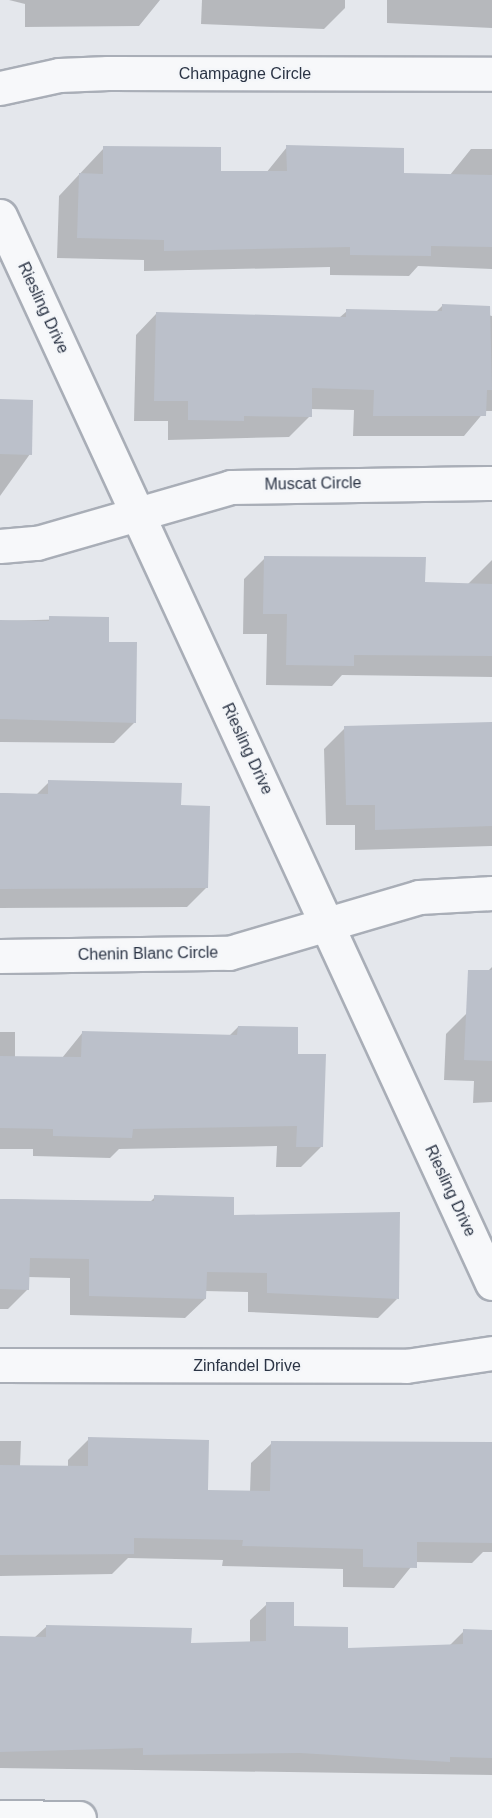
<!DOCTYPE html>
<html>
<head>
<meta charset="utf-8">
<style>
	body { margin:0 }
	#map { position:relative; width:492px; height:1818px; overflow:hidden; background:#e4e7ec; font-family:Arial,sans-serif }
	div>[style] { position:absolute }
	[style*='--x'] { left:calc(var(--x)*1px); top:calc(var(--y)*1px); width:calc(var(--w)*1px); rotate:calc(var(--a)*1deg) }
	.shadow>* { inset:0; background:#0003 }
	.building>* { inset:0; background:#bbc0ca }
	.roads { filter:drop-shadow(2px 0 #a9aeb7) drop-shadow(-2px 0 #a9aeb7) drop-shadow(0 2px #a9aeb7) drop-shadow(0 -2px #a9aeb7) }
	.minor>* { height:33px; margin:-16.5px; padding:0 16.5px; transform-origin:16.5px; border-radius:16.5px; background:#f7f8fa }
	span { translate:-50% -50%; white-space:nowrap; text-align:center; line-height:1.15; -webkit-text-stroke:4.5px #f4f6f9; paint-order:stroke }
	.street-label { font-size:16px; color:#2b3445 }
</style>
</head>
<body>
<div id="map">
	<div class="shadow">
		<i style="clip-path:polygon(9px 0,160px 0,139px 26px,25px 27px,25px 4px)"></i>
		<i style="clip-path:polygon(202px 0,345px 0,345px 8px,324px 29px,201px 24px)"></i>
		<i style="clip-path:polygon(387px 0,492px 0,492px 28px,387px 23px)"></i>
		<i style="clip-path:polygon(287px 147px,403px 175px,450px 175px,471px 149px,492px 149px,492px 269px,418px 266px,409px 276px,330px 275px,330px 267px,144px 271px,144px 260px,57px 258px,59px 196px,104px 148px,219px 173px,266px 173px)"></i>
		<i style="clip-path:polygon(443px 305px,492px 316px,492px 411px,485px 411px,464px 436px,353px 436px,354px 410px,310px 409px,310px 416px,289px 437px,168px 440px,168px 421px,134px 421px,136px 335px,156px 314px,339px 318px,347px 311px,436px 312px)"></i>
		<i style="clip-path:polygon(0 401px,30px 454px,0 496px)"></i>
		<i style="clip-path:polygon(265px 558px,424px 584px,467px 585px,492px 560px,492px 677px,342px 675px,332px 686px,266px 685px,267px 634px,243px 634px,244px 579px)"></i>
		<i style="clip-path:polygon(108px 618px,107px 643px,134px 723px,114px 743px,0 742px,0 621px)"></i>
		<i style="clip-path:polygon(492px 724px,492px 846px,355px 850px,355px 825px,326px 825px,324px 749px,345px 728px)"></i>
		<i style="clip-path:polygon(49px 782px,180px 807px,207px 887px,187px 907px,0 908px,0 793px,36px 795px)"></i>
		<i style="clip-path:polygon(492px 967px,492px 1102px,473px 1103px,474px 1081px,444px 1080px,446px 1034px,467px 1013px,474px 985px)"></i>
		<i style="clip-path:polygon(238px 1027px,296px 1055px,322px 1146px,301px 1167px,276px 1167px,277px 1146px,119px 1149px,110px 1158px,33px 1156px,33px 1149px,0 1149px,0 1032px,15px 1032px,15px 1057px,62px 1058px,83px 1032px,229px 1036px)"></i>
		<i style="clip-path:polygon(155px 1197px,232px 1216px,397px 1299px,378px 1318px,248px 1312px,248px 1292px,205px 1291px,205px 1299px,185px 1318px,70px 1315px,70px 1278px,28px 1277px,28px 1289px,8px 1309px,0 1309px,0 1199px,149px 1203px)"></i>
		<i style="clip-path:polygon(89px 1439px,206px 1492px,250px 1492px,251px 1463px,272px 1443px,492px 1443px,492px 1552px,483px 1552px,472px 1563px,415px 1562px,394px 1588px,343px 1587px,343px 1569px,222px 1566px,223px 1560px,128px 1558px,112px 1574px,0 1576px,0 1441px,21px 1441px,20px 1466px,68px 1467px,68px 1460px)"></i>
		<i style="clip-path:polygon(267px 1604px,292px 1628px,346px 1649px,449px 1646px,464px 1631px,492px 1631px,492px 1775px,0 1768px,0 1638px,34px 1638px,47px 1626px,190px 1644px,250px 1644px,250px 1620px)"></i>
	</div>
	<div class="building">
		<i style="clip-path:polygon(286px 145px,404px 148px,404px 173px,492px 175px,492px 247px,431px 246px,431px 256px,350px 255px,350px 247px,164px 251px,164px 240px,77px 238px,79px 173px,103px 174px,103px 146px,221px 147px,221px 171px,287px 171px)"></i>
		<i style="clip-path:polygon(442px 304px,490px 306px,492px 390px,487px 390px,486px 416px,373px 416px,374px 390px,312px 388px,312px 417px,244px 416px,244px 421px,188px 420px,188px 401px,154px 401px,156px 312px,346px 317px,346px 309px,442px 311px)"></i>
		<i style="clip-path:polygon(0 399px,33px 400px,32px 455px,0 454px)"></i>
		<i style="clip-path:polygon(264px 556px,426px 557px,425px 582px,492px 584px,492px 656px,354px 655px,354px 666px,286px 665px,287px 614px,263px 614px)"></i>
		<i style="clip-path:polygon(49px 616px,109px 617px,109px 642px,137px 642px,136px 723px,0 719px,0 620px,49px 621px)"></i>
		<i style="clip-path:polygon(492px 722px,492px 826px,375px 830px,375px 805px,346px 805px,344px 726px)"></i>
		<i style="clip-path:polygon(48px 780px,182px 783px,181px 805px,210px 806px,208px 888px,0 889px,0 793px,48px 794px)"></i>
		<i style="clip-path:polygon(468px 970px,492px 970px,492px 1061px,464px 1060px)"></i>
		<i style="clip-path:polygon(238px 1026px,298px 1027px,298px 1054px,326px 1054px,323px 1147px,296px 1147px,297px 1126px,133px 1129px,132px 1138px,53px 1136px,53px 1129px,0 1128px,0 1056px,81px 1057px,82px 1031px,237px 1035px)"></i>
		<i style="clip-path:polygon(154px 1195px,234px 1197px,234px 1215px,400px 1212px,399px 1299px,267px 1293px,267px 1273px,207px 1272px,206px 1299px,89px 1296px,89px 1259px,30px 1258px,29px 1290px,0 1289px,0 1199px,154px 1201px)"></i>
		<i style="clip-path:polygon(88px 1437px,209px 1440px,208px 1490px,270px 1491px,271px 1441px,492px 1442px,492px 1543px,417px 1542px,417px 1568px,363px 1567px,363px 1549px,242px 1546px,243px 1540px,134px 1538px,134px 1554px,0 1555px,0 1465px,88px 1466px)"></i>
		<i style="clip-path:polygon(266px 1602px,294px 1602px,294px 1626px,348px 1627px,348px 1648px,463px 1644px,463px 1629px,492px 1630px,492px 1758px,450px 1757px,450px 1762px,300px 1753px,143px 1755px,143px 1748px,0 1752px,0 1636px,46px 1637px,46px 1625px,192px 1628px,191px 1643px,266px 1641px)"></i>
	</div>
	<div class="roads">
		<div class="minor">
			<i style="--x:0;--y:88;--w:60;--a:-12.4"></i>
			<i style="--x:59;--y:75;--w:49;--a:-2.3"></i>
			<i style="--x:108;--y:73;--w:384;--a:0.1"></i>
			<i style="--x:0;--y:216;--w:1175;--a:65.25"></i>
			<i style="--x:0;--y:546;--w:37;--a:-5"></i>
			<i style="--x:37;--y:543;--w:202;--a:-16.1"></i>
			<i style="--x:231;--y:487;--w:261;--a:-0.9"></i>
			<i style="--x:0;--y:956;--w:229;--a:-0.8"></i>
			<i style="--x:229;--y:953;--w:198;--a:-16.4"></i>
			<i style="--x:419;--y:897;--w:73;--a:-3.1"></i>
			<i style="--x:0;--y:1365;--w:406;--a:0.1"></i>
			<i style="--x:406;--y:1366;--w:87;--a:-8.6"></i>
			<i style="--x:0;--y:1817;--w:79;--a:0.7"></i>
		</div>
	</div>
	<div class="street-label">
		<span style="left:245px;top:74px">Champagne Circle</span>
		<span style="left:43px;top:308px;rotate:65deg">Riesling Drive</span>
		<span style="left:313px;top:484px;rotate:-1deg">Muscat Circle</span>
		<span style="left:247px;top:749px;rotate:65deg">Riesling Drive</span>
		<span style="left:148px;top:954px;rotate:-1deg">Chenin Blanc Circle</span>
		<span style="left:450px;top:1191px;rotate:65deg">Riesling Drive</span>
		<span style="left:247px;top:1366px">Zinfandel Drive</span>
	</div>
</div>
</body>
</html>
